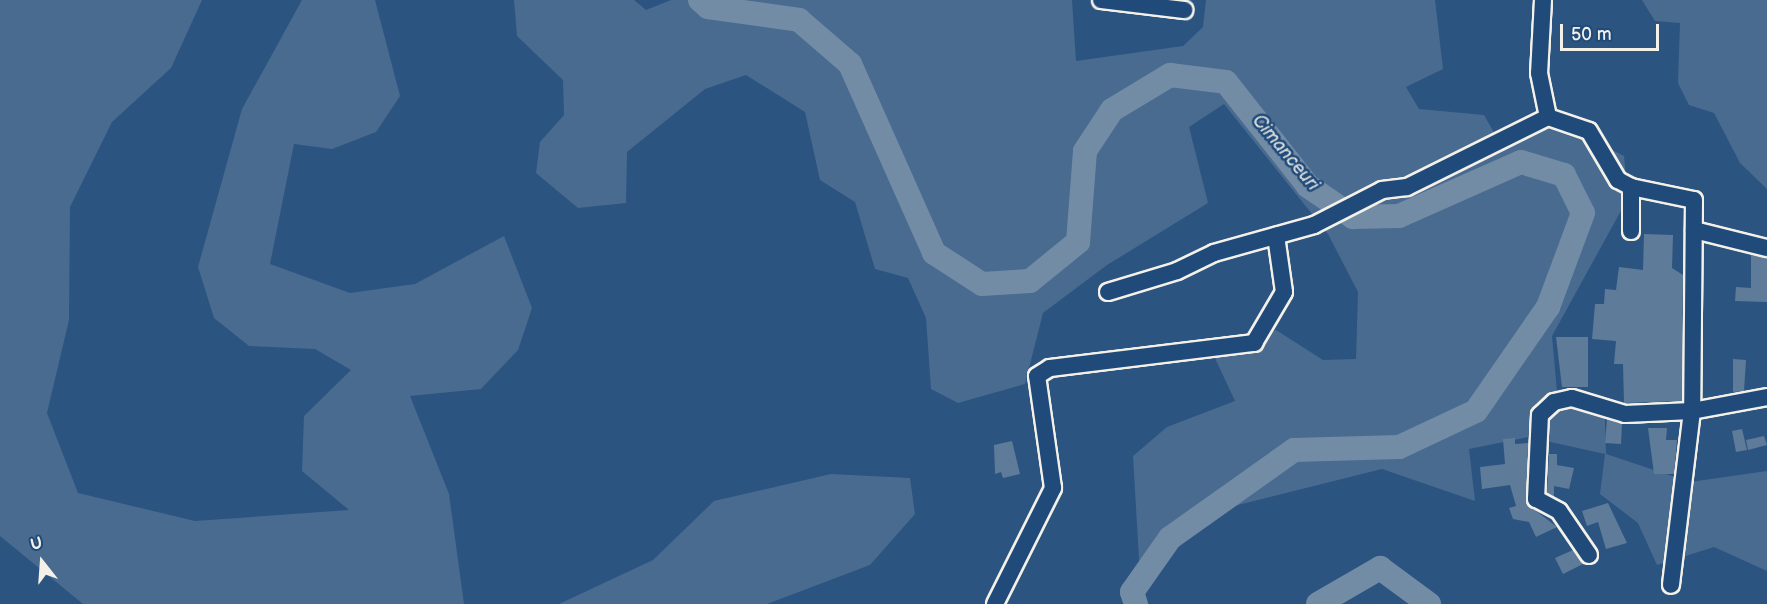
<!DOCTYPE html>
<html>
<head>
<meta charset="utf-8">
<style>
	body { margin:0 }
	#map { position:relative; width:1767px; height:604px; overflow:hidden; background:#2c5481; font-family:"Balsamiq Sans",sans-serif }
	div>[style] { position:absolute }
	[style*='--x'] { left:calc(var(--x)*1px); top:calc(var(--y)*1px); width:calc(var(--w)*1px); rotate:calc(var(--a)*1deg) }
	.green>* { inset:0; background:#496b90 }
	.river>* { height:24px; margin:-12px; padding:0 12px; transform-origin:12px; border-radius:12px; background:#738ca6 }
	.building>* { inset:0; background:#5e7b9a }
	.roads { filter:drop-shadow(2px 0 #f4f1e8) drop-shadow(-2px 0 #f4f1e8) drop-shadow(0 2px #f4f1e8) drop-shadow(0 -2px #f4f1e8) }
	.minor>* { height:16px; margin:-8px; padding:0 8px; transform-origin:8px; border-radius:8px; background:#1f4a7a }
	span { translate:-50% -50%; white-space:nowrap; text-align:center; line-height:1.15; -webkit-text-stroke:5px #1f4a7a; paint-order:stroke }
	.water-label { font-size:18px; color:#dadddb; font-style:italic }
	.north { position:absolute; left:12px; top:532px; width:60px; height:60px; -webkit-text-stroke:4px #1f4a7a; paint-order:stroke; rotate:343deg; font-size:16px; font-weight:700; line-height:24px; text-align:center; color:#f4f1e8 }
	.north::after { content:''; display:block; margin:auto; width:21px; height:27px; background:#f4f1e8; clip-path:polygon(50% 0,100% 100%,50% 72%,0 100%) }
	.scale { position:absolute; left:1560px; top:24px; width:99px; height:27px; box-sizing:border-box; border:3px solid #f4f1e8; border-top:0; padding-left:8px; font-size:18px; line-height:21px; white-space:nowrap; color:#f4f1e8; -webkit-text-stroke:4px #1f4a7a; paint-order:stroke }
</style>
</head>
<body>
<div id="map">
	<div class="green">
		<i style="clip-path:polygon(0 0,202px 0,171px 68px,112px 122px,70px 207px,69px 320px,47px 413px,78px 493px,195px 521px,349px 510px,302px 471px,304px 416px,351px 370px,315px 349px,249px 346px,214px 318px,198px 267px,242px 109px,302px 0,375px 0,400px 96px,376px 132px,332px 149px,294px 144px,270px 264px,350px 293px,415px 284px,504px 236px,532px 308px,518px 350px,481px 389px,410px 396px,449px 494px,464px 604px,83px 604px,0 536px)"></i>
		<i style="clip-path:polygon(514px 0,634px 0,646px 10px,671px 0,1072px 0,1076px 61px,1183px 46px,1203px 27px,1206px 0,1435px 0,1443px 69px,1406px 87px,1419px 109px,1484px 115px,1500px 143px,1562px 125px,1624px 156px,1628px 198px,1552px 336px,1557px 392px,1604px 396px,1606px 454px,1690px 482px,1767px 471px,1767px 571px,1714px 547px,1657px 565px,1638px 523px,1600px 494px,1605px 454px,1528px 437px,1469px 449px,1475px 501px,1382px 469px,1226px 508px,1140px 576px,1133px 456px,1167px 427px,1235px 401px,1214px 356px,1276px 330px,1323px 360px,1356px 359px,1358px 292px,1328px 234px,1224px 104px,1189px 127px,1208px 203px,1107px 265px,1043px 313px,1025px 384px,958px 403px,931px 389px,926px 318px,908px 278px,875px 269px,855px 202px,820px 180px,805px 112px,746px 75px,705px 89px,627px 152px,626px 203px,578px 208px,536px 173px,540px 142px,564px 115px,563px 80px,517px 36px)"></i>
		<i style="clip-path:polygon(1642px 0,1767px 0,1767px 189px,1740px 163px,1714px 113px,1689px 105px,1678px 83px,1680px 23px,1655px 21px)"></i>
		<i style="clip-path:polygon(831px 474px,910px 478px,915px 514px,870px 565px,767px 604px,559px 604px,653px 560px,714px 501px)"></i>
	</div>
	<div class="river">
		<i style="--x:700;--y:0;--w:11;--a:41"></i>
		<i style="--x:708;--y:7;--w:92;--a:8.1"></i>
		<i style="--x:799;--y:20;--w:67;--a:40.8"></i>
		<i style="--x:850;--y:64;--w:207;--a:66"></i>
		<i style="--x:934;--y:253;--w:57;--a:32.9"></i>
		<i style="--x:982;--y:284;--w:48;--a:-3.6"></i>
		<i style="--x:1030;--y:281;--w:62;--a:-39.1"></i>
		<i style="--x:1078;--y:242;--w:91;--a:-85.6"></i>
		<i style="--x:1085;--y:151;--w:49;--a:-56.6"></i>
		<i style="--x:1112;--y:110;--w:68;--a:-31.1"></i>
		<i style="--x:1170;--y:75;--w:56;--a:7.1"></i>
		<i style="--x:1226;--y:82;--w:132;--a:51.7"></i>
		<i style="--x:1308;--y:186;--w:55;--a:34.6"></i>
		<i style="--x:1353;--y:217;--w:46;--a:-1.2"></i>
		<i style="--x:1399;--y:216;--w:133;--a:-23.9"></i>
		<i style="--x:1521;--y:162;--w:45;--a:16.8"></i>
		<i style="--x:1564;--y:175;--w:42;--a:63.4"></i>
		<i style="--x:1583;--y:213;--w:100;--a:110.4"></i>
		<i style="--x:1548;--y:307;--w:126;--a:124.7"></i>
		<i style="--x:1476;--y:411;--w:85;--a:154.9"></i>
		<i style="--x:1399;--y:447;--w:105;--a:178.4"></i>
		<i style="--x:1294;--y:450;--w:152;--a:144.6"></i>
		<i style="--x:1170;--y:538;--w:66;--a:125.1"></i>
		<i style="--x:1132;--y:592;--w:13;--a:72"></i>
		<i style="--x:1318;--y:604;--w:72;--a:-30.1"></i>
		<i style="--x:1380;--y:568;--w:61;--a:36.3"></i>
	</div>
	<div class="building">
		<i style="clip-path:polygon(1644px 234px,1673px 235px,1672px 268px,1683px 275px,1682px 401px,1624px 403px,1623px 364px,1614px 364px,1616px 341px,1592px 339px,1595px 304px,1604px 304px,1605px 289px,1616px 290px,1619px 267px,1643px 270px)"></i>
		<i style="clip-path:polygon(1751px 255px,1767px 258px,1767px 302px,1735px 301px,1736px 287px,1751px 288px)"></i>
		<i style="clip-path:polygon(1556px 337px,1588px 337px,1588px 387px,1562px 387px)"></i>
		<i style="clip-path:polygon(1733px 359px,1746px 360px,1744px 391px,1733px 392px)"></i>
		<i style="clip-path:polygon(1607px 419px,1622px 424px,1621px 444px,1605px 443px)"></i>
		<i style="clip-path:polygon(1648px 428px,1667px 428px,1666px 440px,1677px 440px,1674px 474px,1654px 474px)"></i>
		<i style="clip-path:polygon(1742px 429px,1747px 450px,1736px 452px,1732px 431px)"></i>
		<i style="clip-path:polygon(1764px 436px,1767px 445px,1748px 450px,1746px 440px)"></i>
		<i style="clip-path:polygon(1515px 438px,1515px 444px,1528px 443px,1527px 504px,1557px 527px,1536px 537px,1529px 522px,1513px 519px,1509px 508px,1516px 506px,1510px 485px,1482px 489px,1480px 467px,1505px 464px,1503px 439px)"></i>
		<i style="clip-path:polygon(1012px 441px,1020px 474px,1003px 478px,1001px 472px,995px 474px,994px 445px)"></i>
		<i style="clip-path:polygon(1549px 454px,1557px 454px,1557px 465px,1574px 468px,1569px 489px,1554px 486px,1554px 497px,1547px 493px)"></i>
		<i style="clip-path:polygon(1608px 503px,1627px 543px,1606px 549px,1598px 522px,1587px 526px,1582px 511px)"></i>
		<i style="clip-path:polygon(1573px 550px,1583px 564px,1563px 574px,1555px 558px)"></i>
	</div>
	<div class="roads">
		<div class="minor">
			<i style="--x:1101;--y:0;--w:84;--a:6.9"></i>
			<i style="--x:1543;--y:0;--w:73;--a:93.1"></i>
			<i style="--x:1539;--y:73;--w:45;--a:78.4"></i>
			<i style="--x:1548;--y:117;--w:43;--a:18.9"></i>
			<i style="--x:1589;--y:131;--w:57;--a:59.4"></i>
			<i style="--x:1618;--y:180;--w:15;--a:28"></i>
			<i style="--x:1631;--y:187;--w:64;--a:11.7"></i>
			<i style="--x:1694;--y:200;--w:211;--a:90.5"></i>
			<i style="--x:1692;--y:411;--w:175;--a:96.9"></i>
			<i style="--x:1631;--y:187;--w:44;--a:90"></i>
			<i style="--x:1694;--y:230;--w:75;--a:13.9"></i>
			<i style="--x:1108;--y:292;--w:72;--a:-16.9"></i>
			<i style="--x:1177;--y:271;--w:41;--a:-25.9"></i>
			<i style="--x:1214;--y:253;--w:104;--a:-15.6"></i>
			<i style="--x:1314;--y:225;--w:76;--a:-27.2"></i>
			<i style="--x:1382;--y:190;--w:25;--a:-7"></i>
			<i style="--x:1407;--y:187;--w:157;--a:-26.4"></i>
			<i style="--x:1589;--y:555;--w:53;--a:-124.3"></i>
			<i style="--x:1559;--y:511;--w:26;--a:-152"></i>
			<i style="--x:1536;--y:499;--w:84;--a:-87.3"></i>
			<i style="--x:1540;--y:415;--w:19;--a:-43"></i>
			<i style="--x:1554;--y:402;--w:18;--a:-13"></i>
			<i style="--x:1572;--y:398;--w:55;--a:16.8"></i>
			<i style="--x:1625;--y:414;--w:67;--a:-2.6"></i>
			<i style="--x:1692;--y:411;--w:76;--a:-10.6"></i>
			<i style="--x:995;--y:604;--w:130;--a:-63.4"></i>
			<i style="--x:1053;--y:488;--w:113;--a:-98.1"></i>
			<i style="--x:1037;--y:376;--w:15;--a:-32"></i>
			<i style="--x:1050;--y:368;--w:206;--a:-7"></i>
			<i style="--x:1254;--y:343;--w:59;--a:-59.5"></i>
			<i style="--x:1284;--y:292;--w:57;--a:-98.1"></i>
		</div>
	</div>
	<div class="water-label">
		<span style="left:1285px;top:153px;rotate:50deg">Cimanceuri</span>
	</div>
	<div class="north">U</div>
	<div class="scale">50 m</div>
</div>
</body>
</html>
